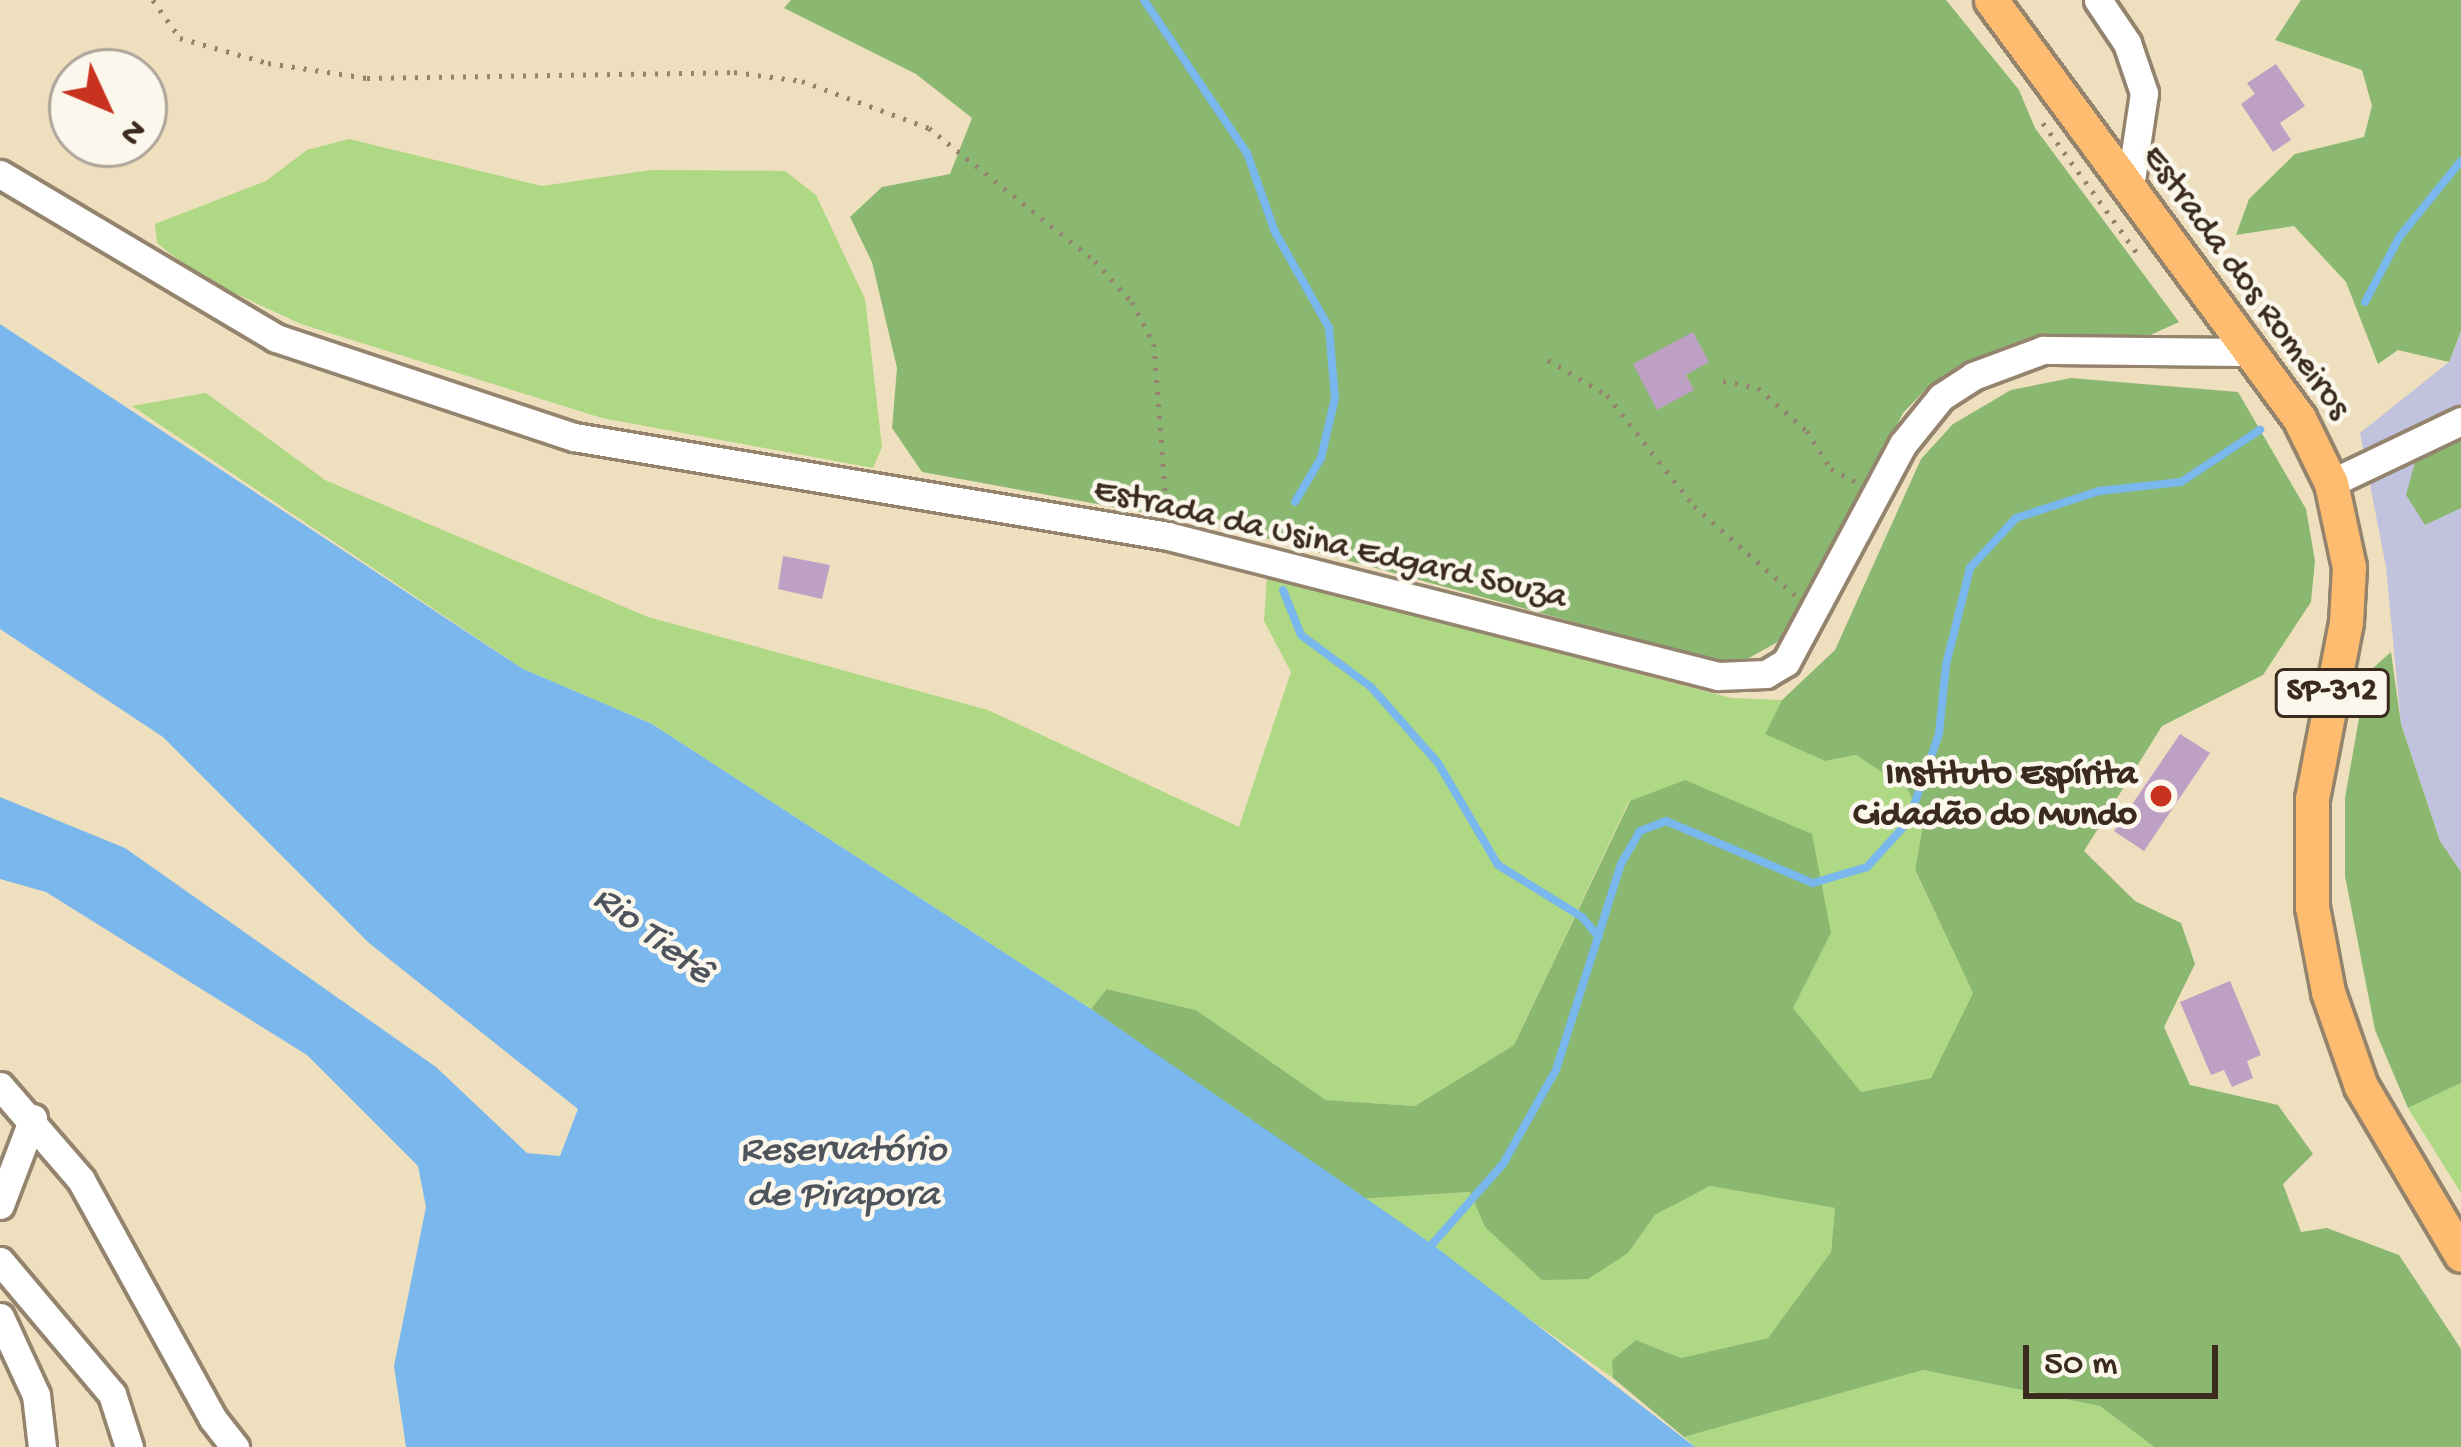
<!DOCTYPE html>
<html>
<head>
<meta charset="utf-8">
<style>
	body { margin:0 }
	#map { position:relative; width:2461px; height:1447px; overflow:hidden; background:#eedfbe; font-family:"Gochi Hand",sans-serif }
	div>[style] { position:absolute }
	[style*='--x'] { left:calc(var(--x)*1px); top:calc(var(--y)*1px); width:calc(var(--w)*1px); rotate:calc(var(--a)*1deg) }
	.industrial>* { inset:0; background:#c1c2dd }
	.green>* { inset:0; background:#aed883 }
	.forest>* { inset:0; background:#8ab871 }
	.water>* { inset:0; background:#79b7ec }
	.stream>* { height:8px; margin:-4px; padding:0 4px; transform-origin:4px; border-radius:4px; background:#79b7ec }
	.building>* { inset:0; background:#bfa0c5 }
	.path>* { height:4.5px; margin-top:-2.25px; transform-origin:0; background:repeating-linear-gradient(90deg,#94846e 0 3px,transparent 0 12px) }
	.roads { filter:drop-shadow(3px 0 #94846e) drop-shadow(-3px 0 #94846e) drop-shadow(0 3px #94846e) drop-shadow(0 -3px #94846e) }
	.minor>* { height:27px; margin:-13.5px; padding:0 13.5px; transform-origin:13.5px; border-radius:13.5px; background:#fff }
	.major>* { height:33px; margin:-16.5px; padding:0 16.5px; transform-origin:16.5px; border-radius:16.5px; background:#fdbc6f }
	.dots>* { width:33px; height:33px; translate:-50% -50%; box-sizing:border-box; border:6px solid #fbf7ec; border-radius:50% }
	span { translate:-50% -50%; white-space:nowrap; text-align:center; line-height:1.15; -webkit-text-stroke:9px #fbf7ec; paint-order:stroke }
	.shield-label span { padding:3px 9px; background:#fbf7ec; border:3px solid; border-radius:9px; -webkit-text-stroke-width:0 }
	.shield-label { font-size:33px; color:#3b2a1e; font-weight:700 }
	.street-label { font-size:36px; color:#3b2a1e }
	.poi-label { font-size:36px; color:#3b2a1e; font-weight:700 }
	.right { translate:-100% -50%; text-align:right }
	.water-label { font-size:39px; color:#4e545c; font-style:italic }
	.north { position:absolute; left:48px; top:48px; width:120px; height:120px; box-sizing:border-box; background:#fbf7ec; border:3px solid #aea59a; border-radius:50%; rotate:134deg; font-size:33px; font-weight:700; line-height:48px; text-align:center; color:#3b2a1e }
	.north::after { content:''; display:block; margin:auto; width:42px; height:54px; background:#c8321e; clip-path:polygon(50% 0,100% 100%,50% 72%,0 100%) }
	.scale { position:absolute; left:2023px; top:1345px; width:195px; height:54px; box-sizing:border-box; border:6px solid #3b2a1e; border-top:0; padding-left:15px; font-size:36px; line-height:42px; white-space:nowrap; color:#3b2a1e; -webkit-text-stroke:9px #fbf7ec; paint-order:stroke }
</style>
</head>
<body>
<div id="map">
	<div class="industrial">
		<i style="clip-path:polygon(2461px 331px,2461px 872px,2440px 841px,2401px 724px,2386px 567px,2360px 433px,2449px 362px)"></i>
	</div>
	<div class="green">
		<i style="clip-path:polygon(349px 139px,542px 186px,651px 170px,785px 171px,816px 195px,865px 299px,882px 447px,873px 468px,602px 418px,301px 324px,200px 277px,157px 243px,155px 224px,266px 181px,307px 150px)"></i>
		<i style="clip-path:polygon(206px 393px,325px 480px,648px 617px,988px 710px,1239px 827px,1291px 672px,1264px 621px,1267px 577px,1731px 698px,1782px 700px,1766px 733px,1825px 761px,1856px 755px,1907px 789px,1924px 820px,1915px 871px,1973px 993px,1931px 1078px,1861px 1092px,1792px 1008px,1831px 933px,1629px 801px,1514px 1045px,1415px 1106px,1326px 1100px,1196px 1010px,1108px 989px,1091px 1009px,652px 724px,523px 669px,132px 406px)"></i>
		<i style="clip-path:polygon(2461px 1083px,2461px 1193px,2408px 1108px)"></i>
		<i style="clip-path:polygon(1710px 1186px,1835px 1208px,1831px 1252px,1768px 1338px,1681px 1358px,1636px 1340px,1612px 1360px,1613px 1378px,1359px 1199px,1471px 1192px,1485px 1227px,1628px 1253px,1655px 1215px)"></i>
		<i style="clip-path:polygon(1923px 1370px,2100px 1406px,2154px 1447px,1695px 1447px,1684px 1437px)"></i>
	</div>
	<div class="forest">
		<i style="clip-path:polygon(791px 0,1946px 0,2019px 90px,2035px 128px,2179px 322px,2144px 338px,2039px 337px,1969px 362px,1928px 387px,1903px 413px,1793px 633px,1735px 666px,1229px 528px,922px 472px,892px 428px,897px 368px,872px 262px,850px 217px,882px 187px,950px 174px,972px 118px,916px 74px,784px 8px)"></i>
		<i style="clip-path:polygon(2301px 0,2461px 0,2461px 331px,2449px 362px,2398px 350px,2378px 364px,2346px 282px,2294px 226px,2236px 235px,2249px 199px,2295px 154px,2364px 137px,2372px 106px,2362px 70px,2275px 40px)"></i>
		<i style="clip-path:polygon(2071px 378px,2238px 392px,2306px 509px,2315px 561px,2311px 602px,2263px 675px,2162px 726px,2084px 851px,2135px 901px,2181px 923px,2195px 964px,2164px 1027px,2190px 1085px,2278px 1105px,2313px 1154px,2283px 1184px,2301px 1232px,2327px 1228px,2399px 1255px,2461px 1349px,2461px 1447px,2154px 1447px,2100px 1406px,1923px 1370px,1684px 1437px,1613px 1378px,1612px 1360px,1636px 1340px,1681px 1358px,1768px 1338px,1831px 1252px,1835px 1208px,1710px 1186px,1655px 1215px,1628px 1253px,1588px 1279px,1542px 1280px,1485px 1227px,1470px 1192px,1359px 1199px,1091px 1009px,1107px 989px,1196px 1010px,1326px 1100px,1415px 1106px,1514px 1045px,1630px 801px,1685px 780px,1812px 834px,1831px 933px,1793px 1008px,1861px 1092px,1931px 1078px,1973px 993px,1915px 870px,1924px 820px,1907px 789px,1856px 755px,1825px 761px,1765px 734px,1782px 700px,1835px 650px,1921px 459px,1953px 424px,2011px 390px)"></i>
		<i style="clip-path:polygon(2461px 441px,2461px 508px,2425px 525px,2406px 495px,2415px 462px)"></i>
		<i style="clip-path:polygon(2391px 652px,2401px 724px,2440px 841px,2461px 872px,2461px 1083px,2408px 1108px,2375px 1030px,2345px 876px,2345px 798px,2359px 718px,2372px 669px)"></i>
	</div>
	<div class="water">
		<i style="clip-path:polygon(0 324px,523px 669px,652px 724px,1091px 1009px,1432px 1244px,1695px 1447px,406px 1447px,394px 1366px,426px 1207px,418px 1166px,307px 1055px,46px 892px,0 879px,0 797px,125px 848px,436px 1067px,527px 1153px,560px 1156px,578px 1109px,369px 943px,163px 737px,0 629px)"></i>
	</div>
	<div class="stream">
		<i style="--x:1144;--y:0;--w:184;--a:56.1"></i>
		<i style="--x:1247;--y:153;--w:84;--a:70.5"></i>
		<i style="--x:1275;--y:232;--w:110;--a:60.6"></i>
		<i style="--x:1329;--y:328;--w:70;--a:85.1"></i>
		<i style="--x:1335;--y:398;--w:62;--a:103.1"></i>
		<i style="--x:1321;--y:458;--w:51;--a:120.6"></i>
		<i style="--x:2365;--y:302;--w:75;--a:-62.1"></i>
		<i style="--x:2400;--y:236;--w:97;--a:-50.9"></i>
		<i style="--x:1283;--y:590;--w:48;--a:68.2"></i>
		<i style="--x:1301;--y:635;--w:87;--a:36.6"></i>
		<i style="--x:1371;--y:687;--w:101;--a:48.6"></i>
		<i style="--x:1438;--y:763;--w:118;--a:59.5"></i>
		<i style="--x:1498;--y:865;--w:99;--a:31.8"></i>
		<i style="--x:1582;--y:917;--w:26;--a:50"></i>
		<i style="--x:1428;--y:1249;--w:113;--a:-48.6"></i>
		<i style="--x:1503;--y:1164;--w:108;--a:-60.6"></i>
		<i style="--x:1556;--y:1070;--w:216;--a:-72.5"></i>
		<i style="--x:1621;--y:864;--w:38;--a:-60"></i>
		<i style="--x:1640;--y:831;--w:28;--a:-21"></i>
		<i style="--x:1666;--y:821;--w:160;--a:22.9"></i>
		<i style="--x:1813;--y:883;--w:56;--a:-16.5"></i>
		<i style="--x:1867;--y:867;--w:61;--a:-47.7"></i>
		<i style="--x:1908;--y:822;--w:93;--a:-70.6"></i>
		<i style="--x:1939;--y:734;--w:69;--a:-84.2"></i>
		<i style="--x:1946;--y:665;--w:100;--a:-76.1"></i>
		<i style="--x:1970;--y:568;--w:68;--a:-47.4"></i>
		<i style="--x:2016;--y:518;--w:87;--a:-18"></i>
		<i style="--x:2099;--y:491;--w:82;--a:-6.3"></i>
		<i style="--x:2181;--y:482;--w:95;--a:-33.4"></i>
	</div>
	<div class="building">
		<i style="clip-path:polygon(2276px 64px,2305px 106px,2280px 123px,2291px 140px,2273px 152px,2241px 104px,2255px 94px,2247px 83px)"></i>
		<i style="clip-path:polygon(1693px 332px,1709px 362px,1686px 375px,1694px 390px,1657px 410px,1633px 364px)"></i>
		<i style="clip-path:polygon(783px 556px,830px 565px,822px 599px,778px 589px)"></i>
		<i style="clip-path:polygon(2180px 734px,2210px 753px,2144px 851px,2114px 831px)"></i>
		<i style="clip-path:polygon(2230px 981px,2261px 1055px,2247px 1061px,2253px 1078px,2232px 1087px,2224px 1070px,2211px 1075px,2180px 1002px)"></i>
	</div>
	<div class="path">
		<i style="--x:153;--y:0;--w:47;--a:54.6"></i>
		<i style="--x:180;--y:38;--w:91;--a:15.9"></i>
		<i style="--x:268;--y:63;--w:100;--a:8.6"></i>
		<i style="--x:367;--y:78;--w:367;--a:-0.9"></i>
		<i style="--x:734;--y:72;--w:69;--a:7.5"></i>
		<i style="--x:802;--y:81;--w:135;--a:20.3"></i>
		<i style="--x:929;--y:128;--w:213;--a:38.7"></i>
		<i style="--x:1095;--y:261;--w:55;--a:47.9"></i>
		<i style="--x:1132;--y:302;--w:47;--a:62.4"></i>
		<i style="--x:1154;--y:344;--w:169;--a:85.6"></i>
		<i style="--x:2043;--y:123;--w:162;--a:54.1"></i>
		<i style="--x:1548;--y:360;--w:69;--a:30.7"></i>
		<i style="--x:1607;--y:395;--w:141;--a:51.9"></i>
		<i style="--x:1694;--y:506;--w:135;--a:41.4"></i>
		<i style="--x:1723;--y:381;--w:36;--a:11"></i>
		<i style="--x:1758;--y:388;--w:65;--a:41.3"></i>
		<i style="--x:1807;--y:431;--w:45;--a:57.7"></i>
		<i style="--x:1831;--y:469;--w:28;--a:27"></i>
	</div>
	<div class="roads">
		<div class="minor">
			<i style="--x:2098;--y:0;--w:52;--a:56"></i>
			<i style="--x:2127;--y:43;--w:53;--a:71.2"></i>
			<i style="--x:2144;--y:93;--w:95;--a:98.5"></i>
			<i style="--x:0;--y:174;--w:321;--a:30.7"></i>
			<i style="--x:276;--y:338;--w:314;--a:18.4"></i>
			<i style="--x:574;--y:437;--w:602;--a:9.46"></i>
			<i style="--x:1168;--y:536;--w:568;--a:14.28"></i>
			<i style="--x:1718;--y:676;--w:48;--a:-2.4"></i>
			<i style="--x:1766;--y:674;--w:23;--a:-31"></i>
			<i style="--x:1786;--y:662;--w:247;--a:-61.8"></i>
			<i style="--x:1903;--y:444;--w:60;--a:-51"></i>
			<i style="--x:1941;--y:397;--w:38;--a:-33"></i>
			<i style="--x:1973;--y:376;--w:75;--a:-20.4"></i>
			<i style="--x:2043;--y:350;--w:208;--a:0.6"></i>
			<i style="--x:2331;--y:483;--w:144;--a:-25.5"></i>
			<i style="--x:0;--y:1086;--w:124;--a:49.2"></i>
			<i style="--x:81;--y:1180;--w:273;--a:61.1"></i>
			<i style="--x:213;--y:1419;--w:36;--a:52"></i>
			<i style="--x:0;--y:1205;--w:93;--a:-69.2"></i>
			<i style="--x:0;--y:1261;--w:174;--a:49.9"></i>
			<i style="--x:112;--y:1394;--w:56;--a:72.2"></i>
			<i style="--x:0;--y:1317;--w:86;--a:65.2"></i>
			<i style="--x:36;--y:1395;--w:52;--a:83.4"></i>
		</div>
		<div class="major">
			<i style="--x:1991;--y:0;--w:519;--a:53.62"></i>
			<i style="--x:2299;--y:418;--w:72;--a:63.8"></i>
			<i style="--x:2331;--y:483;--w:86;--a:77.9"></i>
			<i style="--x:2349;--y:567;--w:55;--a:93.1"></i>
			<i style="--x:2346;--y:622;--w:180;--a:100.9"></i>
			<i style="--x:2312;--y:799;--w:108;--a:90"></i>
			<i style="--x:2312;--y:907;--w:86;--a:79.3"></i>
			<i style="--x:2328;--y:992;--w:100;--a:70.7"></i>
			<i style="--x:2361;--y:1086;--w:196;--a:59.4"></i>
		</div>
	</div>
	<div class="dots">
		<i style="left:2161px;top:796px;background:#c8321e"></i>
	</div>
	<div class="shield-label">
		<span style="left:2332px;top:693px">SP-312</span>
	</div>
	<div class="street-label">
		<span style="left:2245px;top:283px;rotate:54deg">Estrada dos Romeiros</span>
		<span style="left:1330px;top:545px;rotate:13deg">Estrada da Usina Edgard Souza</span>
	</div>
	<div class="poi-label">
		<span class="right" style="left:2137px;top:796px">Instituto Espírita<br>Cidadão do Mundo</span>
	</div>
	<div class="water-label">
		<span style="left:651px;top:937px;rotate:37deg">Rio Tietê</span>
		<span style="left:843px;top:1175px">Reservatório<br>de Pirapora</span>
	</div>
	<div class="north">N</div>
	<div class="scale">50 m</div>
</div>
</body>
</html>
